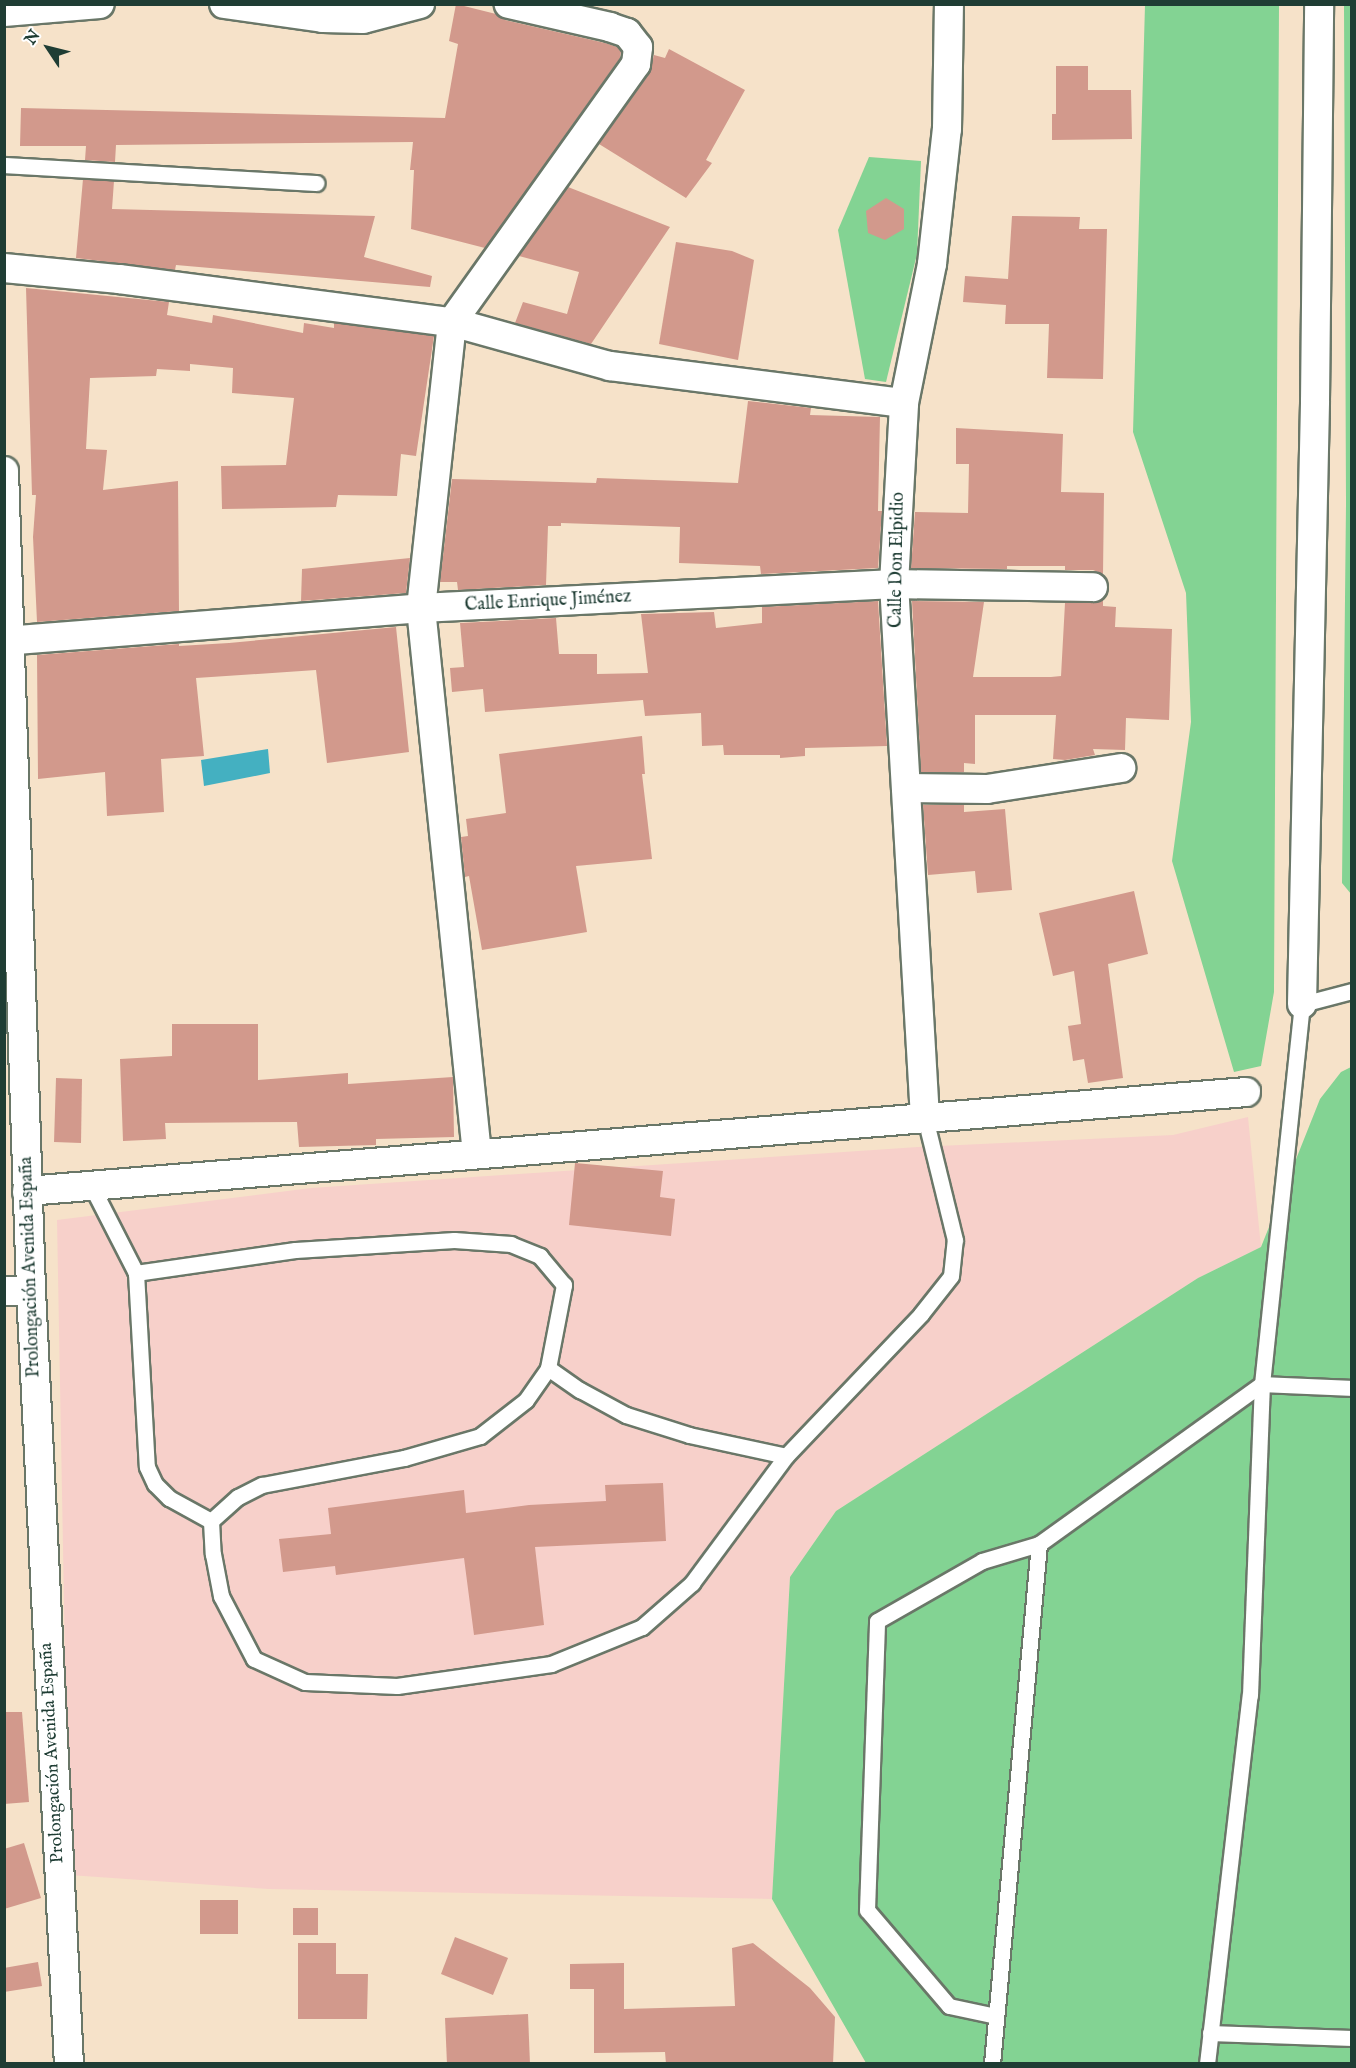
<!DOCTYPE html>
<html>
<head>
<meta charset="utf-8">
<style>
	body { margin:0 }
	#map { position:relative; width:1356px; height:2068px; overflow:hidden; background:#f6e2c9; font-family:"IM FELL English",serif }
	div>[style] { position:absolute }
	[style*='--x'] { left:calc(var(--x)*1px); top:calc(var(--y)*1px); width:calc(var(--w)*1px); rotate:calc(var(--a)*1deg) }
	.built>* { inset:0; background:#f7d0ca }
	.green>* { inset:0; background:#83d393 }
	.water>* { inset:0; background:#44b0c1 }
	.building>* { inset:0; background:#d2998c }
	.roads { filter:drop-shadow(2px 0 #6a7768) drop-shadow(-2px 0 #6a7768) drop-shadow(0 2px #6a7768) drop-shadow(0 -2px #6a7768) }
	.service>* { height:15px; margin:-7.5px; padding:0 7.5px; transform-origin:7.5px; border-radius:7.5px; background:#fff }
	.minor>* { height:28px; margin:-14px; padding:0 14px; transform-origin:14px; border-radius:14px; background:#fff }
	span { translate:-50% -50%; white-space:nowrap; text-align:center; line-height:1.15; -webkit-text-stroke:6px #fff; paint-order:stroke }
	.street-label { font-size:18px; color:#1f3d34 }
	.frame { position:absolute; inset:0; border:6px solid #1f3d34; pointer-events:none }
	.north { position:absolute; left:18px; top:18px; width:60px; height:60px; -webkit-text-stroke:4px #fff; paint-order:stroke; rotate:305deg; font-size:16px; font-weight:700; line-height:24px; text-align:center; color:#1f3d34 }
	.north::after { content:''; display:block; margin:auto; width:21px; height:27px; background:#1f3d34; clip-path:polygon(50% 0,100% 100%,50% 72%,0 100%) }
</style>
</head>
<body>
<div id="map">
	<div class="built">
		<i style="clip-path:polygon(1248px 1117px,1261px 1247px,1198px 1278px,836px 1511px,790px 1577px,772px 1899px,269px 1889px,69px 1875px,57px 1220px,311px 1188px,918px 1147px,1173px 1135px)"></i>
	</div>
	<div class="green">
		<i style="clip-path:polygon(1351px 4px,1352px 5px,1351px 894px,1342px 883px,1346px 504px,1344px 5px)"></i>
		<i style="clip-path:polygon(1145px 5px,1279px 5px,1274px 992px,1261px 1066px,1234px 1072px,1172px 861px,1191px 722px,1186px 593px,1133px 432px)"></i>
		<i style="clip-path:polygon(869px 157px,921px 161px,917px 254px,886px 382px,865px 379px,838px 230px)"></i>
		<i style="clip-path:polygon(1351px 1067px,1351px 2063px,866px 2063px,772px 1899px,790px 1577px,836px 1511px,1198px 1278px,1261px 1247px,1320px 1099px,1341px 1072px)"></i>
	</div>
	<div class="water">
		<i style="clip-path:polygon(268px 749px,270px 773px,204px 786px,201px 760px)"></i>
	</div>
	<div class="building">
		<i style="clip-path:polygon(456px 4px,496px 14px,505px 20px,605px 43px,617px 47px,621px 52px,620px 58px,485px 248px,411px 229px,414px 170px,410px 170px,413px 142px,116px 145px,115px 162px,85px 160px,86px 146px,20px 146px,21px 108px,445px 118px,458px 44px,449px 41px)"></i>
		<i style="clip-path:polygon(669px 49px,745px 90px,706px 160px,712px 163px,686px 198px,599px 144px,649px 74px,654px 55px,665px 58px)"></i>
		<i style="clip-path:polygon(1056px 66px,1088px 66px,1088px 90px,1131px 90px,1132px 139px,1052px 140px,1052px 114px,1056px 114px)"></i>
		<i style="clip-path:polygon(83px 179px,114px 181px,112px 209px,375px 216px,364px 257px,432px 276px,430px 287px,176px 265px,175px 270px,76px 258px)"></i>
		<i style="clip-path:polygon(568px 187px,670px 227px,591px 344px,515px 323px,523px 302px,567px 314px,579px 272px,519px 256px)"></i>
		<i style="clip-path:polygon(886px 198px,904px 209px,904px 229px,885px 240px,868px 233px,866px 211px)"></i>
		<i style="clip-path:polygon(1012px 216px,1080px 217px,1079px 229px,1107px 229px,1103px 379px,1047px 378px,1049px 324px,1005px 324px,1006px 305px,963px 302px,965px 276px,1008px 279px)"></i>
		<i style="clip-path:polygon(676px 242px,732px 251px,754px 260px,738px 360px,659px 344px)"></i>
		<i style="clip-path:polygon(26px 288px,169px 302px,167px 315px,212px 323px,213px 315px,303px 333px,304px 323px,334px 328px,334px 323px,434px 336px,416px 456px,401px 454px,397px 496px,338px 495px,336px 507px,222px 509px,221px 466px,286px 465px,294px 398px,232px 393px,233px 368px,190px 364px,190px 371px,157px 369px,156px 376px,90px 378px,86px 449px,107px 450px,103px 490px,178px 481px,179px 611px,37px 622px,33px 537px,36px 495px,32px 495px)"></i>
		<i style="clip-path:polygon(748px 401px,811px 408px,810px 415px,880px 417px,878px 511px,882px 511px,878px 568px,761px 574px,760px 566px,679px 563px,680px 527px,561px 523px,561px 526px,548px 526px,546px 585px,458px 590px,457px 582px,440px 582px,452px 479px,596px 483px,597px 478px,738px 483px)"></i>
		<i style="clip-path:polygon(956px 428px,1063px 434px,1061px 492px,1104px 493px,1103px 574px,1093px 570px,1065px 570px,1065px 566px,1007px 566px,1007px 569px,911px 568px,915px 512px,968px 513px,969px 464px,956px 464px)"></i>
		<i style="clip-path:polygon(410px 558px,406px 593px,301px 601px,302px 569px)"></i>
		<i style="clip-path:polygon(1103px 600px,1103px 606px,1116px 607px,1115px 627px,1172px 629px,1169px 720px,1126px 718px,1125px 750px,1093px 749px,1095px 755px,1065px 760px,1053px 759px,1056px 715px,975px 715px,975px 764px,964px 763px,964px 772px,921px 772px,912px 601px,984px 602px,973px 677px,1051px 677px,1061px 676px,1065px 603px,1093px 603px)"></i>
		<i style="clip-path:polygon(878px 601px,887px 746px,805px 748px,805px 756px,780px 758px,780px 755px,724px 755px,723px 745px,702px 746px,701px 713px,645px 716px,643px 700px,485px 712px,483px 689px,452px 692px,450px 668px,464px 667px,460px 623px,556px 618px,559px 654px,597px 654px,597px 674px,648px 673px,641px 614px,714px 612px,716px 628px,762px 623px,762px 607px)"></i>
		<i style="clip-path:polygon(396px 627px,409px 752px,327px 763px,316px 670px,196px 678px,204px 756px,161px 759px,164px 812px,107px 816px,105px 772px,38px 779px,37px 655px,179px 644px,179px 646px,229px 643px)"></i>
		<i style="clip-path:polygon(642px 736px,645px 774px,642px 774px,652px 859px,576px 866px,587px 932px,482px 950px,469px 876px,465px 877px,461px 837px,468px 836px,466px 819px,506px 813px,499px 754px)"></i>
		<i style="clip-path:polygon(923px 805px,964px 805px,964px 812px,1005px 809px,1012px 890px,977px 893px,975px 871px,928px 875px)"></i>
		<i style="clip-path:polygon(1134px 891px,1148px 954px,1108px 964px,1123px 1078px,1088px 1083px,1084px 1059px,1073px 1061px,1068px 1026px,1081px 1024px,1074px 971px,1053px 976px,1039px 913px)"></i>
		<i style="clip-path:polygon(172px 1024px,258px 1024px,258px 1080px,348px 1073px,348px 1084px,453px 1077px,454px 1137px,376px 1139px,376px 1145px,299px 1147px,297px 1122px,165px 1123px,166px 1139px,123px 1141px,120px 1059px,172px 1056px)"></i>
		<i style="clip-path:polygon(56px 1078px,82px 1079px,81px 1143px,54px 1142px)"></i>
		<i style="clip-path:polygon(575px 1163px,663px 1171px,660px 1197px,675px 1199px,671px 1236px,569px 1225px)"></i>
		<i style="clip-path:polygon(663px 1483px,666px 1541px,535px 1547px,544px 1625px,474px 1635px,464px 1558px,336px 1575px,335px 1566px,283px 1572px,279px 1539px,331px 1534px,328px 1508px,464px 1490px,466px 1513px,529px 1505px,606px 1501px,605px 1485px)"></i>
		<i style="clip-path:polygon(4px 1712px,22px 1712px,29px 1802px,4px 1804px)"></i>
		<i style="clip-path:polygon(24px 1843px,41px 1898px,4px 1909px,4px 1849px)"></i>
		<i style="clip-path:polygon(200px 1900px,238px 1900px,238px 1934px,200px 1934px)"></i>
		<i style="clip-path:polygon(293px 1908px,318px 1908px,318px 1935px,293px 1935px)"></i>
		<i style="clip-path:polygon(455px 1937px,508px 1958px,493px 1995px,441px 1974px)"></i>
		<i style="clip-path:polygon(298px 1943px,336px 1943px,336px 1974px,368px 1974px,367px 2019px,298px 2019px)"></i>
		<i style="clip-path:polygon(753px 1943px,810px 1988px,835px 2017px,833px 2064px,666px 2064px,665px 2052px,594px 2053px,594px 1989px,570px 1989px,570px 1964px,624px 1963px,624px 2009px,735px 2006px,732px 1948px)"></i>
		<i style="clip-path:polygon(38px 1962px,42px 1986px,4px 1992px,4px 1968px)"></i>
		<i style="clip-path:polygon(528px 2014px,530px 2064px,447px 2064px,445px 2018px)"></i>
	</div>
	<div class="roads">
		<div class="service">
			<i style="--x:4;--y:165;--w:313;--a:3.3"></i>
			<i style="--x:91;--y:1185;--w:99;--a:62.9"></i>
			<i style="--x:136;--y:1273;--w:194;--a:86.8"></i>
			<i style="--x:147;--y:1467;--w:19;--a:65"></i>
			<i style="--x:155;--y:1484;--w:20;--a:45"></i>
			<i style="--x:169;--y:1498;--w:48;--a:28.7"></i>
			<i style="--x:211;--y:1521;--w:36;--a:-42"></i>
			<i style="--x:238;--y:1497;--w:27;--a:-27"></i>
			<i style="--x:262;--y:1485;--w:145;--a:-10.8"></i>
			<i style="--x:404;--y:1458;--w:79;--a:-16.1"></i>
			<i style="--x:480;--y:1436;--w:58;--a:-38"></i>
			<i style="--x:526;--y:1400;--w:39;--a:-55"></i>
			<i style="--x:548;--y:1368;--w:85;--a:-79.1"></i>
			<i style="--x:564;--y:1285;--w:38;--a:-130"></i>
			<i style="--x:540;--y:1256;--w:31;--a:-158"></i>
			<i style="--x:511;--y:1244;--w:57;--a:-176"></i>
			<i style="--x:454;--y:1240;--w:159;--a:176.4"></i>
			<i style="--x:295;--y:1250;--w:161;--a:171.8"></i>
			<i style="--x:548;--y:1368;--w:39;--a:35"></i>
			<i style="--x:580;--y:1390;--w:52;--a:28.5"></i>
			<i style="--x:626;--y:1415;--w:66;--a:17.6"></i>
			<i style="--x:689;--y:1435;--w:99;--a:12.2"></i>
			<i style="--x:211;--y:1521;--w:33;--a:87"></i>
			<i style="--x:213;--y:1554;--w:43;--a:79.2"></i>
			<i style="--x:221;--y:1596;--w:71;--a:62.4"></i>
			<i style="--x:254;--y:1659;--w:56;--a:24.3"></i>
			<i style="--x:305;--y:1682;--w:92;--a:2.5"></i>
			<i style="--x:397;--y:1686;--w:156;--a:-8.1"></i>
			<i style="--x:551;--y:1664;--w:98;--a:-22.1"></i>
			<i style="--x:642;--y:1627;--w:67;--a:-41.3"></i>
			<i style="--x:692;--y:1583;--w:158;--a:-53.5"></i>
			<i style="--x:786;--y:1456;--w:196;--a:-46.4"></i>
			<i style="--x:921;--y:1314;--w:48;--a:-51.7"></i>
			<i style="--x:951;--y:1276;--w:36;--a:-84"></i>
			<i style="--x:955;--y:1240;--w:126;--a:-103.8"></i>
			<i style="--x:996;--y:2016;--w:48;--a:-168"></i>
			<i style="--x:949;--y:2006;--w:126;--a:-130.5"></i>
			<i style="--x:867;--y:1910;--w:289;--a:-88"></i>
			<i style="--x:877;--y:1621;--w:121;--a:-29.7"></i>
			<i style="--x:982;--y:1561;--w:59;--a:-16.6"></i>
			<i style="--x:1039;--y:1544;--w:274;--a:-35.7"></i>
			<i style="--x:1262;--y:1384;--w:90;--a:2.5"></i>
			<i style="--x:1210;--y:2033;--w:142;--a:2"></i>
			<i style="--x:992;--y:2064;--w:522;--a:-84.84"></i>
			<i style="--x:1207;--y:2064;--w:371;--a:-83.4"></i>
			<i style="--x:1250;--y:1695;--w:311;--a:-87.8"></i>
			<i style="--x:1262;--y:1384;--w:382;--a:-84"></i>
			<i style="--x:1302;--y:1004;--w:52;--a:-14.6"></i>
		</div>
		<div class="minor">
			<i style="--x:224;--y:4;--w:100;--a:8"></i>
			<i style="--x:323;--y:18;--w:40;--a:1.4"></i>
			<i style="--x:363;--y:19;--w:59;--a:-14.7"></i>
			<i style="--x:4;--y:12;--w:96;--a:-4.8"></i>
			<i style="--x:4;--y:268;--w:116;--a:5.5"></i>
			<i style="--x:119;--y:279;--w:336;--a:7.4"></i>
			<i style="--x:452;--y:322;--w:164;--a:15.6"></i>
			<i style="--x:610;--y:366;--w:296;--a:7.2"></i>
			<i style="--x:4;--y:471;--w:820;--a:88.11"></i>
			<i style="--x:31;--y:1291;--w:774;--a:87.19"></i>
			<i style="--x:4;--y:641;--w:418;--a:-4.5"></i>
			<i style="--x:421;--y:608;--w:474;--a:-2.9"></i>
			<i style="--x:894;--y:584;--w:199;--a:0.9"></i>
			<i style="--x:906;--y:788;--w:81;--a:0.7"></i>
			<i style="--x:987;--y:789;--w:136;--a:-8.9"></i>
			<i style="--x:1302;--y:1004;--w:603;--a:-88.76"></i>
			<i style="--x:1315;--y:401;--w:397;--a:-89.4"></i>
			<i style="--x:925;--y:1118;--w:535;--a:-93.32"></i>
			<i style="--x:894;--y:584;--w:181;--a:-86.8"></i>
			<i style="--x:904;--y:403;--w:142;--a:-78.6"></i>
			<i style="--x:932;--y:264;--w:136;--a:-83.7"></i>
			<i style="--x:947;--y:129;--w:125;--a:-89.1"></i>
			<i style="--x:477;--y:1154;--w:549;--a:-95.86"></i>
			<i style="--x:421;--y:608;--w:288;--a:-83.8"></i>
			<i style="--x:452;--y:322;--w:317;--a:-54.5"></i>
			<i style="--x:636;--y:64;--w:17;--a:-83"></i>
			<i style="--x:638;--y:47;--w:18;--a:-128"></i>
			<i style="--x:627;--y:33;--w:18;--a:-161"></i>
			<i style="--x:610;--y:27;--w:104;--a:-167.2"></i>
			<i style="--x:27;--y:1191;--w:1223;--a:-4.64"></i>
			<i style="--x:4;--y:1291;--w:27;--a:0"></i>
		</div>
	</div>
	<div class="street-label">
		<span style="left:898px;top:560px;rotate:-89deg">Calle Don Elpidio</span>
		<span style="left:548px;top:602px;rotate:-3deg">Calle Enrique Jiménez</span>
		<span style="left:31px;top:1267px;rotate:-92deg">Prolongación Avenida España</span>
		<span style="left:53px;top:1753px;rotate:-93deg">Prolongación Avenida España</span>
	</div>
	<div class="frame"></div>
	<div class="north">N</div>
</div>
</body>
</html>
